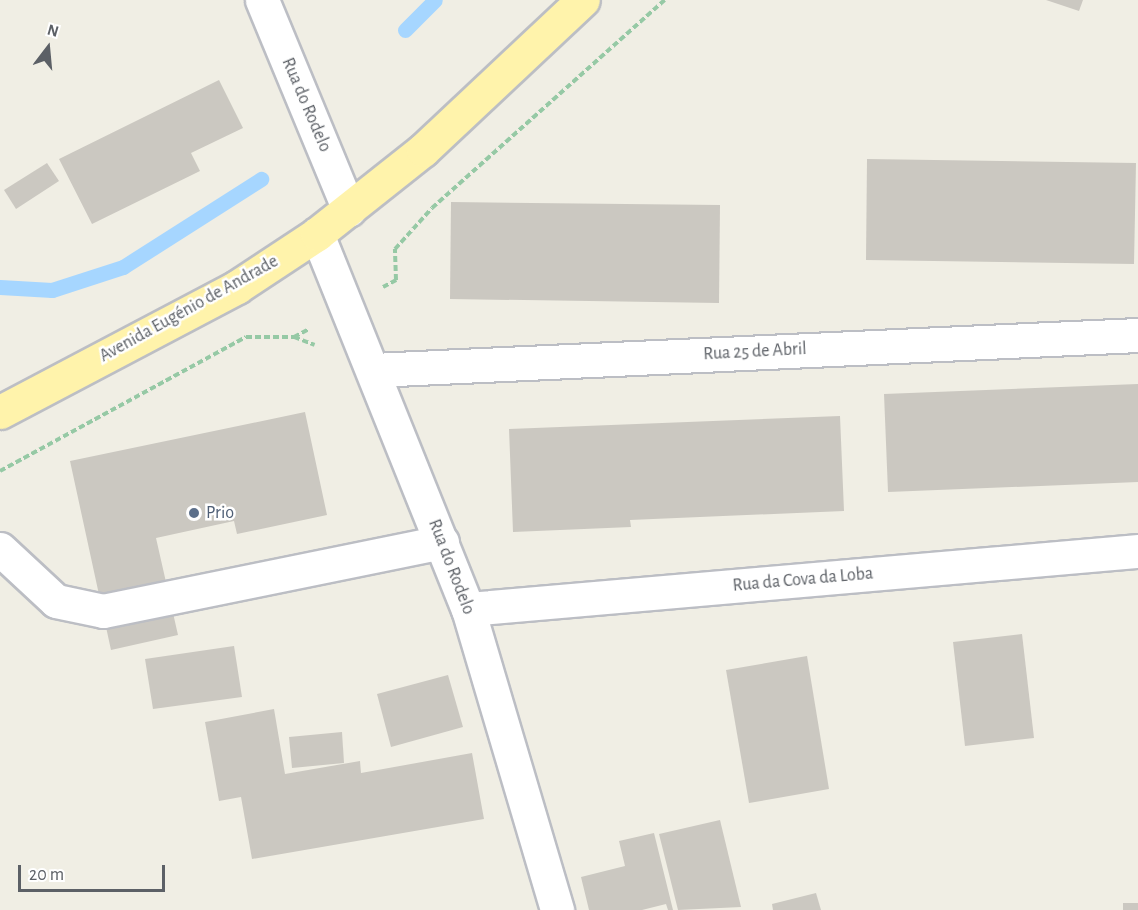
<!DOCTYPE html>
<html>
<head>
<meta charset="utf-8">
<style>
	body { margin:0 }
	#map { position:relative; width:1138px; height:910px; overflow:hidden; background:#f0eee4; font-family:"Alegreya Sans",sans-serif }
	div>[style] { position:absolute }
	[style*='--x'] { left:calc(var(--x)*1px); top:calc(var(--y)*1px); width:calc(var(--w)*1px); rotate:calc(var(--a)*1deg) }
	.stream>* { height:15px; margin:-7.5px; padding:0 7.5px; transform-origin:7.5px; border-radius:7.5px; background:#a6d6ff }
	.building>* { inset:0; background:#cbc8c1 }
	.path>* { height:4px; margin-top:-2px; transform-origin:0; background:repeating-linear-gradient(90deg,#96c9a5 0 6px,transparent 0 9px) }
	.roads { filter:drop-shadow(2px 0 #bcbec4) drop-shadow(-2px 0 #bcbec4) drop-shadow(0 2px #bcbec4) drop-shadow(0 -2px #bcbec4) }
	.minor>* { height:33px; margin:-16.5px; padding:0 16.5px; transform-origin:16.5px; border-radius:16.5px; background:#fff }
	.major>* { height:33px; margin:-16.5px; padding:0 16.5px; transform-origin:16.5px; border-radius:16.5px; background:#fff3ab }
	.dots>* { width:16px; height:16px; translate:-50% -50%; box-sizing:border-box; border:3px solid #fff; border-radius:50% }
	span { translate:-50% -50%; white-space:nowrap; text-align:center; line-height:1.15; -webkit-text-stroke:5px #fff; paint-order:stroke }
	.street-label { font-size:18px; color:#5c6066 }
	.service-label { font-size:18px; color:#4e5e75 }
	.left { translate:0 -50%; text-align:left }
	.north { position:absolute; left:18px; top:18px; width:60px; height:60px; -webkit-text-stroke:4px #fff; paint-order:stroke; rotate:16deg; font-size:16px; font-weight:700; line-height:24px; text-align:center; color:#5c6066 }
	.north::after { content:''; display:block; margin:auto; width:21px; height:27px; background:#5c6066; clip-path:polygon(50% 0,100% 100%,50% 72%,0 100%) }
	.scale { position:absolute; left:18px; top:865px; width:147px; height:27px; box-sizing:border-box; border:3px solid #5c6066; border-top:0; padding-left:8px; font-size:18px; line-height:21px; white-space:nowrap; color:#5c6066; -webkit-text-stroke:4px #fff; paint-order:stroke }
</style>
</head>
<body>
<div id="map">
	<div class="stream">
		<i style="--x:405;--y:30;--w:42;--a:-45"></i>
		<i style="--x:0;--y:287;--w:52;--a:3.3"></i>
		<i style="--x:52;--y:290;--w:75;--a:-17.9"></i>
		<i style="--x:123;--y:267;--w:164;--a:-32.5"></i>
	</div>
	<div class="building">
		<i style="clip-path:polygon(1046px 0,1083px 0,1079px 11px)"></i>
		<i style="clip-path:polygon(219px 80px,243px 128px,191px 153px,200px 171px,92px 224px,59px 159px)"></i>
		<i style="clip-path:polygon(867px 159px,1136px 163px,1134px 264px,866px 260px)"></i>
		<i style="clip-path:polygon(47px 163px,59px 181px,16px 209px,4px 190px)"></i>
		<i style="clip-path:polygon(451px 202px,720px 205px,719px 303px,450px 299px)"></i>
		<i style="clip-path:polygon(1138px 384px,1138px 482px,888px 492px,884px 394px)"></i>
		<i style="clip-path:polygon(305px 412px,327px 515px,237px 534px,234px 521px,156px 538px,178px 635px,111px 650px,70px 461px)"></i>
		<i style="clip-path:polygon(840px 416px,844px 511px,630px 520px,631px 527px,513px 532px,509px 429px)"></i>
		<i style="clip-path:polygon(1022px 634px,1034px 738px,965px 746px,953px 642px)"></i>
		<i style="clip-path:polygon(234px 646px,242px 697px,153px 709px,145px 659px)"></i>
		<i style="clip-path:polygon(807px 656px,829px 789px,749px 803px,726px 670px)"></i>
		<i style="clip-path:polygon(448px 675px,463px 727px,391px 747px,377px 694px)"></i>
		<i style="clip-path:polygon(274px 709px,285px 774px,360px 761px,361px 773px,472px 753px,484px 819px,252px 859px,241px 797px,219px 801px,205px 722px)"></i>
		<i style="clip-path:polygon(342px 732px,344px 763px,292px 768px,289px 737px)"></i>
		<i style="clip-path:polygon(720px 820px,741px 907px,678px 910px,659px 834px)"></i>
		<i style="clip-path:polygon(654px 833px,673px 910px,668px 910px,666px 904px,642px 910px,589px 910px,581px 877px,625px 866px,619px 841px)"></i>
		<i style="clip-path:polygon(816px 893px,821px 910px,773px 910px,772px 904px)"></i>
		<i style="clip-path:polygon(1123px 903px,1138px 903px,1138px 910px,1123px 910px)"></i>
	</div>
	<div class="path">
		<i style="--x:383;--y:287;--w:15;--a:-28"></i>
		<i style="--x:396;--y:280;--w:31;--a:-92"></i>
		<i style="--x:395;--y:249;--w:55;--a:-47.9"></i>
		<i style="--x:432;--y:208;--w:312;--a:-41.8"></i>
		<i style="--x:294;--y:337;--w:17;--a:-28"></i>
		<i style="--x:0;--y:471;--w:280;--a:-28.6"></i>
		<i style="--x:246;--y:337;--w:48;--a:0"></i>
		<i style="--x:294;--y:337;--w:22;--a:21"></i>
	</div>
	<div class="roads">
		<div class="minor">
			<i style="--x:262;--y:0;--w:227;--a:67.5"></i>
			<i style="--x:317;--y:234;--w:404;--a:68.1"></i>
			<i style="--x:468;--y:609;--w:314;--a:73.5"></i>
			<i style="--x:373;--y:370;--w:766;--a:-2.62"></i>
			<i style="--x:0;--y:549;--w:76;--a:42.9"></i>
			<i style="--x:56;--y:601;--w:48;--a:12"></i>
			<i style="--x:103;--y:611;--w:346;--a:-11.5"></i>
			<i style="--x:468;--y:609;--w:673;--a:-4.95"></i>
		</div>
		<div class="major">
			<i style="--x:0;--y:412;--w:268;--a:-27.8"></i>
			<i style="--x:237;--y:287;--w:96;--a:-33.5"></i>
			<i style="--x:317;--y:234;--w:135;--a:-38.4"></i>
			<i style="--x:423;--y:150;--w:219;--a:-43.2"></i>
		</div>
	</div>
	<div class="dots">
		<i style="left:194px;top:513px;background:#5c6f8a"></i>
	</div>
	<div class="street-label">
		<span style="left:306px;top:105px;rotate:67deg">Rua do Rodelo</span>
		<span style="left:189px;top:309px;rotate:-29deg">Avenida Eugénio de Andrade</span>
		<span style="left:755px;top:352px;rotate:-3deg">Rua 25 de Abril</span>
		<span style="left:451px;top:567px;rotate:69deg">Rua do Rodelo</span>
		<span style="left:803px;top:580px;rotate:-5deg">Rua da Cova da Loba</span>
	</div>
	<div class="service-label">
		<span class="left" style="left:206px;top:513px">Prio</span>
	</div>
	<div class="north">N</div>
	<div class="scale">20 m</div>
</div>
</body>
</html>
